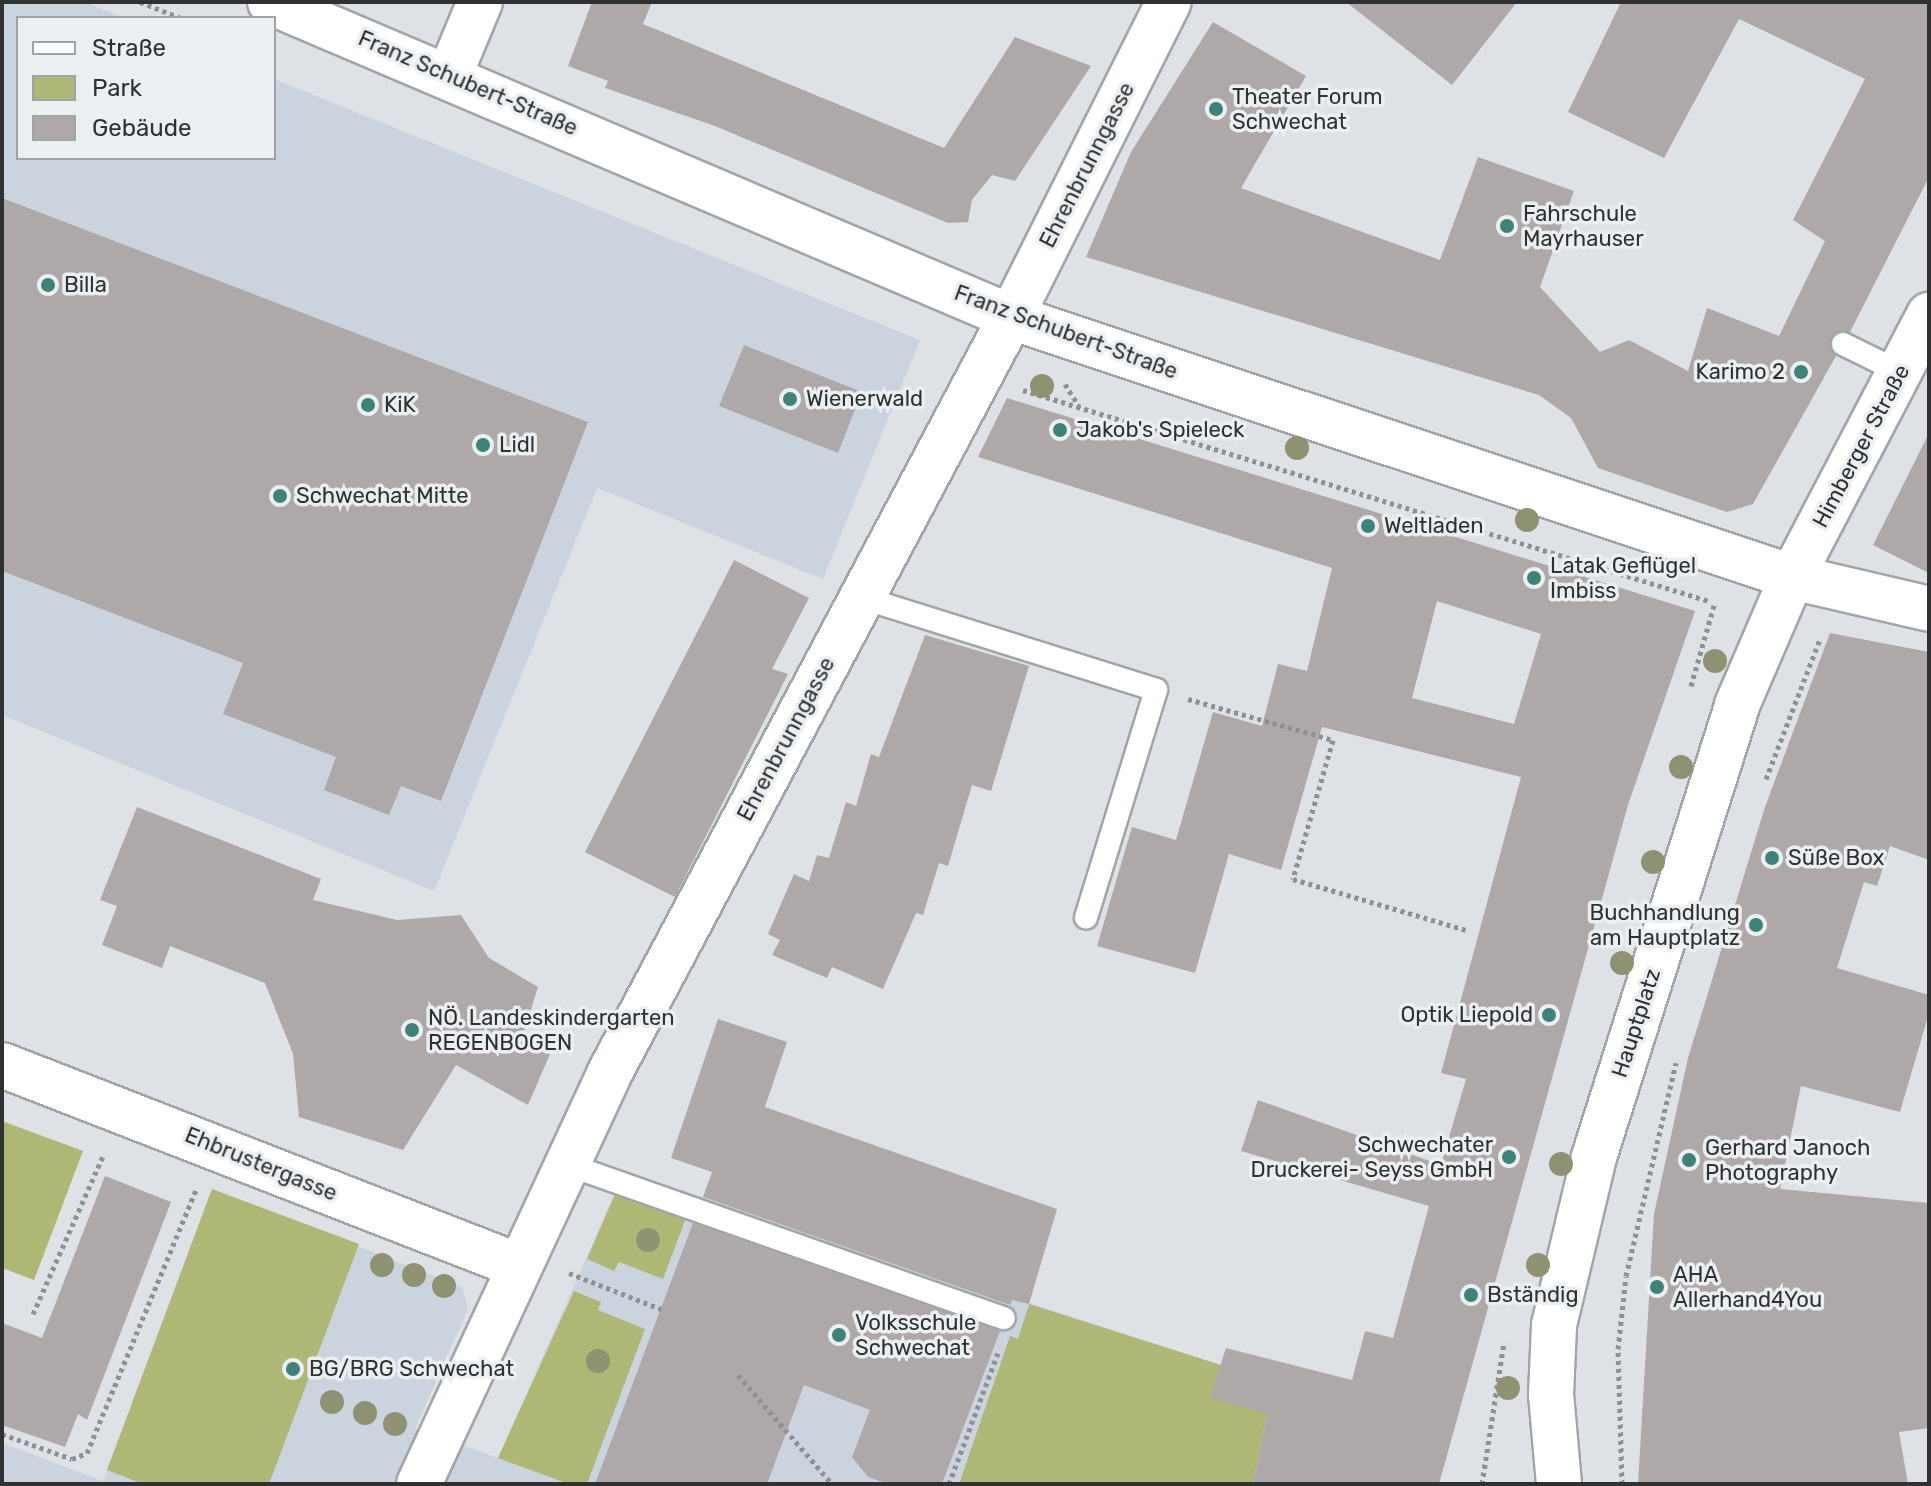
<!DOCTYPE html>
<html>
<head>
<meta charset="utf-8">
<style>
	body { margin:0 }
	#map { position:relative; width:1931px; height:1486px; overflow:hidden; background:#dee1e5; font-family:Rubik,sans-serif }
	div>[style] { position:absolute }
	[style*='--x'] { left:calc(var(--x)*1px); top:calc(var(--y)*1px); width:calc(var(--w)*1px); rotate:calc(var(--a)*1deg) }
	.built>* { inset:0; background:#cbd4de }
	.green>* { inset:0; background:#afb774 }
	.building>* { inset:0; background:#aea9a8 }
	.path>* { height:5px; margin-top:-2.5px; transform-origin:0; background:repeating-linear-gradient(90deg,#8e9093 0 4px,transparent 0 8px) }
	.roads { filter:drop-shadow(2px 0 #a1a5a8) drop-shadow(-2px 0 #a1a5a8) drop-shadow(0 2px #a1a5a8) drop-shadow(0 -2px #a1a5a8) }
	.service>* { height:22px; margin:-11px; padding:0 11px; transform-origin:11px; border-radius:11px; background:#fff }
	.minor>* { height:44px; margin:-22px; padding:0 22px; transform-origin:22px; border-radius:22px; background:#fff }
	.secondary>* { height:44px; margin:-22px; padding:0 22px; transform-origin:22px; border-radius:22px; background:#fff }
	.trees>* { width:24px; height:24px; margin:-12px; border-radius:50%; background:#8e9272 }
	.dots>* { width:22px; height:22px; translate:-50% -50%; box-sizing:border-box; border:4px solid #ebeff2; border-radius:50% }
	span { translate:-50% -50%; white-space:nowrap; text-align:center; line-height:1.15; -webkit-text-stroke:7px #ebeff2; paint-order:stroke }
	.street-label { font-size:22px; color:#2f3132 }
	.poi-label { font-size:22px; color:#2f3132 }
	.left { translate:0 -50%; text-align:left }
	.right { translate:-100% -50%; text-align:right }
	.frame { position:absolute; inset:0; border:4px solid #2f3132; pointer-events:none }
	.legend { position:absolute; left:16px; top:16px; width:260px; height:144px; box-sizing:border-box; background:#ebeff2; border:2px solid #a0a3a5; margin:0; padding:10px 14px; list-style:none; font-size:24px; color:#2f3132 }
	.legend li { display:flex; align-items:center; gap:16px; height:40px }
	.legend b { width:40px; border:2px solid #a0a3a5 }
</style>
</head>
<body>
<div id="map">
	<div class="built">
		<i style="clip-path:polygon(2px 2px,85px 2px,124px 18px,18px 18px,18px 158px,274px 158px,274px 79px,920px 340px,823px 579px,597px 488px,434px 891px,2px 715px)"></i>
		<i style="clip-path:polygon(624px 1172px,1221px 1365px,1253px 1484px,2px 1484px,2px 1443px,103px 1481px,212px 1189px,462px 1287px,468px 1309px,415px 1429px,498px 1458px)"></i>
	</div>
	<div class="green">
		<i style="clip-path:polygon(2px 1121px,83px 1151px,34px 1280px,2px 1268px)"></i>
		<i style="clip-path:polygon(212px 1189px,359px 1244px,269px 1484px,143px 1484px,107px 1470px)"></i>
		<i style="clip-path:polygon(616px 1192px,686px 1218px,663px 1279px,619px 1262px,614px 1271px,587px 1259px)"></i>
		<i style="clip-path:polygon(574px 1291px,601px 1302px,598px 1310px,645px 1329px,587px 1484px,569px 1484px,498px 1458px)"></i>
		<i style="clip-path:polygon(1029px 1304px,1221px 1365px,1267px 1414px,1253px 1484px,959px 1484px,1010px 1336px,1018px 1339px)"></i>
	</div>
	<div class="building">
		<i style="clip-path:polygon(592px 2px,652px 2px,643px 24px,944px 148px,1015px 37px,1091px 66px,1015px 181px,992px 175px,972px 200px,968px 222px,948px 223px,715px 126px,605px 88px,608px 81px,568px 66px)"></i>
		<i style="clip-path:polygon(1346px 2px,1517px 2px,1452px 85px)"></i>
		<i style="clip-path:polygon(1621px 2px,1929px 2px,1929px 177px,1850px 332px,1831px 337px,1836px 356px,1753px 504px,1727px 512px,1598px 468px,1571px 418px,1539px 395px,1086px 257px,1131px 152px,1213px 22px,1306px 76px,1241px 188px,1440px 260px,1478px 157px,1574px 191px,1540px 287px,1600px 352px,1629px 340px,1688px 371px,1707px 308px,1779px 336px,1825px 241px,1793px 220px,1865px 79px,1739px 19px,1664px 158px,1568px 112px)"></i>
		<i style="clip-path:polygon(2px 198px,588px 422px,441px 801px,401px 786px,389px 815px,324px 790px,336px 757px,223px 714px,243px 663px,2px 571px)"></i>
		<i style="clip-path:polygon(744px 345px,862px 392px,838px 453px,719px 406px)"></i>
		<i style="clip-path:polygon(evenodd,1007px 398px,1695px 611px,1628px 805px,1439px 1484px,1253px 1484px,1267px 1414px,1210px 1398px,1226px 1348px,1352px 1380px,1365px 1331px,1393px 1338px,1429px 1206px,1241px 1151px,1258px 1100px,1441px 1165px,1466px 1079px,1441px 1073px,1521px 777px,1322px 727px,1281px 870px,1229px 854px,1195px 973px,1097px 946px,1132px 827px,1176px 840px,1213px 712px,1262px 726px,1278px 664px,1307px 671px,1332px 568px,978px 457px,1007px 398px,1437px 601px,1541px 634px,1514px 724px,1412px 698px,1437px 601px)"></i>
		<i style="clip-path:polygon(1929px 433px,1929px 573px,1873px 545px)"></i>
		<i style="clip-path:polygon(734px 560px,809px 598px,772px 669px,788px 674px,675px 897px,585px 852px)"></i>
		<i style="clip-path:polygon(1830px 633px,1929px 652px,1929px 860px,1890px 846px,1877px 886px,1864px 882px,1837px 968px,1929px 995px,1929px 1013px,1900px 1112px,1801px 1086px,1780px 1189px,1929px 1203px,1929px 1428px,1899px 1432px,1908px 1484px,1638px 1484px,1654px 1214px,1688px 1058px,1765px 807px)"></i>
		<i style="clip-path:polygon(925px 635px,1029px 666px,991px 791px,972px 785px,948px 866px,939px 863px,923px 915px,916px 913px,883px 989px,832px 967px,827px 978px,772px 955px,780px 940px,768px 934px,794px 874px,809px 881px,817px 855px,829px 858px,846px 802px,856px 806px,871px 754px,879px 757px)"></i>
		<i style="clip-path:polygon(137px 807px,321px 879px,313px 900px,397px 920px,461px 915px,489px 958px,538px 987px,521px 1041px,550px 1054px,528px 1105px,456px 1065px,403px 1150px,299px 1117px,293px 1054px,265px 983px,170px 946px,162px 968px,102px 945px,117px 906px,100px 900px)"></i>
		<i style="clip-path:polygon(718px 1019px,787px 1042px,765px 1107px,1057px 1209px,1029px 1304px,1012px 1300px,1010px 1305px,703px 1197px,712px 1172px,671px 1158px)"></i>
		<i style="clip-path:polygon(105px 1176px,171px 1202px,87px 1420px,78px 1414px,65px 1447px,2px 1425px,2px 1323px,42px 1338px)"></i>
		<i style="clip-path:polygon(693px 1223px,1000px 1331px,942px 1484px,888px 1484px,868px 1477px,852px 1457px,870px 1410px,804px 1385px,767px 1484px,595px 1484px)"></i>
	</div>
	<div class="path">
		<i style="--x:140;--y:2;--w:44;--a:21.3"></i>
		<i style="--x:1065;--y:384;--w:26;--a:58"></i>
		<i style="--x:1023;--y:390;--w:718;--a:17.1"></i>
		<i style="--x:1691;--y:686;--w:87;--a:-74.1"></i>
		<i style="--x:1188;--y:699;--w:151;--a:15.8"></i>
		<i style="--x:1333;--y:740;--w:145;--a:106.1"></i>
		<i style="--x:1293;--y:879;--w:180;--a:16.4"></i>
		<i style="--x:1766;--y:779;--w:150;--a:-68.9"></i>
		<i style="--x:569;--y:1273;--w:99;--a:21.4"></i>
		<i style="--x:33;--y:1314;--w:175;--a:-66.1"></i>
		<i style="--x:738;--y:1375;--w:144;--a:49.2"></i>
		<i style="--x:2;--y:1434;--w:74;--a:19.7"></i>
		<i style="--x:72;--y:1459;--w:16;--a:-22"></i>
		<i style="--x:87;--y:1453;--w:285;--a:-67.5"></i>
		<i style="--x:949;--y:1484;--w:140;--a:-69.5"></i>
		<i style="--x:1482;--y:1484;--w:144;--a:-81.2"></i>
		<i style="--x:1622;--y:1484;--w:135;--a:-91.7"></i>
		<i style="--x:1618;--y:1349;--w:73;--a:-83.7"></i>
		<i style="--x:1626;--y:1276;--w:219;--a:-76.8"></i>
	</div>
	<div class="roads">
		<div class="service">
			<i style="--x:1843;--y:344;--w:64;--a:26.2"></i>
			<i style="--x:860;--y:597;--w:310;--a:17.4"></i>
			<i style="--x:1156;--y:690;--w:238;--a:107.1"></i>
			<i style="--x:566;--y:1164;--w:464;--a:19.4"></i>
		</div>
		<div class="minor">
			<i style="--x:270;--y:2;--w:805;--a:23.03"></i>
			<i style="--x:1011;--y:317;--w:823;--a:18.41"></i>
			<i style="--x:1792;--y:577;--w:141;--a:13.1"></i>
			<i style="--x:450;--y:74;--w:78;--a:-67.4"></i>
			<i style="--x:2;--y:1065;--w:555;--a:21.25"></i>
			<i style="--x:419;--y:1484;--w:452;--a:-65.1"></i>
			<i style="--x:609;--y:1074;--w:857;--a:-62.03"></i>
			<i style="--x:1011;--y:317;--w:352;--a:-63.4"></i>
		</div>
		<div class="secondary">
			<i style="--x:1559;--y:1484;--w:89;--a:-95.1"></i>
			<i style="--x:1551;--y:1395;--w:70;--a:-87.5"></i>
			<i style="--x:1554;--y:1325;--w:173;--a:-76.6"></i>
			<i style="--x:1594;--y:1157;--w:474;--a:-72.4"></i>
			<i style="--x:1737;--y:705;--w:139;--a:-66.7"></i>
			<i style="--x:1792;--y:577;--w:296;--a:-62.4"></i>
		</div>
	</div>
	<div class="trees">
		<i style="left:1042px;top:386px"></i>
		<i style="left:1297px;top:448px"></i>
		<i style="left:1527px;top:520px"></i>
		<i style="left:1715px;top:661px"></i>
		<i style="left:1681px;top:767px"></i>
		<i style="left:1653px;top:862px"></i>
		<i style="left:1622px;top:963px"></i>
		<i style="left:1561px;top:1164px"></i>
		<i style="left:648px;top:1240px"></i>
		<i style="left:382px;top:1265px"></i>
		<i style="left:1538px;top:1265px"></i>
		<i style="left:414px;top:1275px"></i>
		<i style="left:444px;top:1286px"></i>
		<i style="left:598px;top:1361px"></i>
		<i style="left:1508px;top:1388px"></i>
		<i style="left:332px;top:1402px"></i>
		<i style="left:365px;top:1413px"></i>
		<i style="left:395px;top:1424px"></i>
	</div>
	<div class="dots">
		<i style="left:1216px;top:109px;background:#3e837a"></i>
		<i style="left:1507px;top:226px;background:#3e837a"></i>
		<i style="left:48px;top:285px;background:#3e837a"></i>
		<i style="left:1801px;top:372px;background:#3e837a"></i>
		<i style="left:790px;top:399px;background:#3e837a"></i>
		<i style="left:368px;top:405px;background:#3e837a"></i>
		<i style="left:1060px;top:430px;background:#3e837a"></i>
		<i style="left:483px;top:445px;background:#3e837a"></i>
		<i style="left:280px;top:496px;background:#3e837a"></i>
		<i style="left:1368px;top:526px;background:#3e837a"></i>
		<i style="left:1534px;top:578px;background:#3e837a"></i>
		<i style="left:1772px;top:858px;background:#3e837a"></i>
		<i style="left:1756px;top:925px;background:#3e837a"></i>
		<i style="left:1549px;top:1015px;background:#3e837a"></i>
		<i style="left:412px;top:1030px;background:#3e837a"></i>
		<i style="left:1509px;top:1157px;background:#3e837a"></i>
		<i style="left:1689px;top:1160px;background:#3e837a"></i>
		<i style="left:1657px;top:1287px;background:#3e837a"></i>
		<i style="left:1471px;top:1295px;background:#3e837a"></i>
		<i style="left:839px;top:1335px;background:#3e837a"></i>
		<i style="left:293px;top:1369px;background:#3e837a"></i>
	</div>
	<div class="street-label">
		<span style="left:468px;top:83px;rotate:23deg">Franz Schubert-Straße</span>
		<span style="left:1087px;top:165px;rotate:-63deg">Ehrenbrunngasse</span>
		<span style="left:1066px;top:332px;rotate:20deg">Franz Schubert-Straße</span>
		<span style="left:1861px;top:446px;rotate:-62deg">Himberger Straße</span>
		<span style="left:786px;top:739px;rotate:-62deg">Ehrenbrunngasse</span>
		<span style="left:1636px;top:1023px;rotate:-72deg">Hauptplatz</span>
		<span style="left:261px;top:1164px;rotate:22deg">Ehbrustergasse</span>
	</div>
	<div class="poi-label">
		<span class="left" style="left:1232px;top:109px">Theater Forum<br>Schwechat</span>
		<span class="left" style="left:1523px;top:226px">Fahrschule<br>Mayrhauser</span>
		<span class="left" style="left:64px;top:285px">Billa</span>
		<span class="right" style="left:1785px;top:372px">Karimo 2</span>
		<span class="left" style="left:806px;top:399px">Wienerwald</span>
		<span class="left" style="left:384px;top:405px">KiK</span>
		<span class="left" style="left:1076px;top:430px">Jakob's Spieleck</span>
		<span class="left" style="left:499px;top:445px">Lidl</span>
		<span class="left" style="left:296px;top:496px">Schwechat Mitte</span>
		<span class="left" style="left:1384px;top:526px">Weltladen</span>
		<span class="left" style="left:1550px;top:578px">Latak Geflügel<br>Imbiss</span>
		<span class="left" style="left:1788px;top:858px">Süße Box</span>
		<span class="right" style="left:1740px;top:925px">Buchhandlung<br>am Hauptplatz</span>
		<span class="right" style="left:1533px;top:1015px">Optik Liepold</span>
		<span class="left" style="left:428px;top:1030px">NÖ. Landeskindergarten<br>REGENBOGEN</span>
		<span class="right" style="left:1493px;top:1157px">Schwechater<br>Druckerei- Seyss GmbH</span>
		<span class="left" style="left:1705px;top:1160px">Gerhard Janoch<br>Photography</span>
		<span class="left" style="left:1673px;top:1287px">AHA<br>Allerhand4You</span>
		<span class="left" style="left:1487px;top:1295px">Bständig</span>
		<span class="left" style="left:855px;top:1335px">Volksschule<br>Schwechat</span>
		<span class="left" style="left:309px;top:1369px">BG/BRG Schwechat</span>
	</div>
	<div class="frame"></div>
	<ul class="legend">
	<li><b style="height:10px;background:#fff"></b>Straße</li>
	<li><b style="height:22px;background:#afb774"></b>Park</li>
	<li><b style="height:22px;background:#aea9a8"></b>Gebäude</li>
	</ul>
</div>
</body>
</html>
